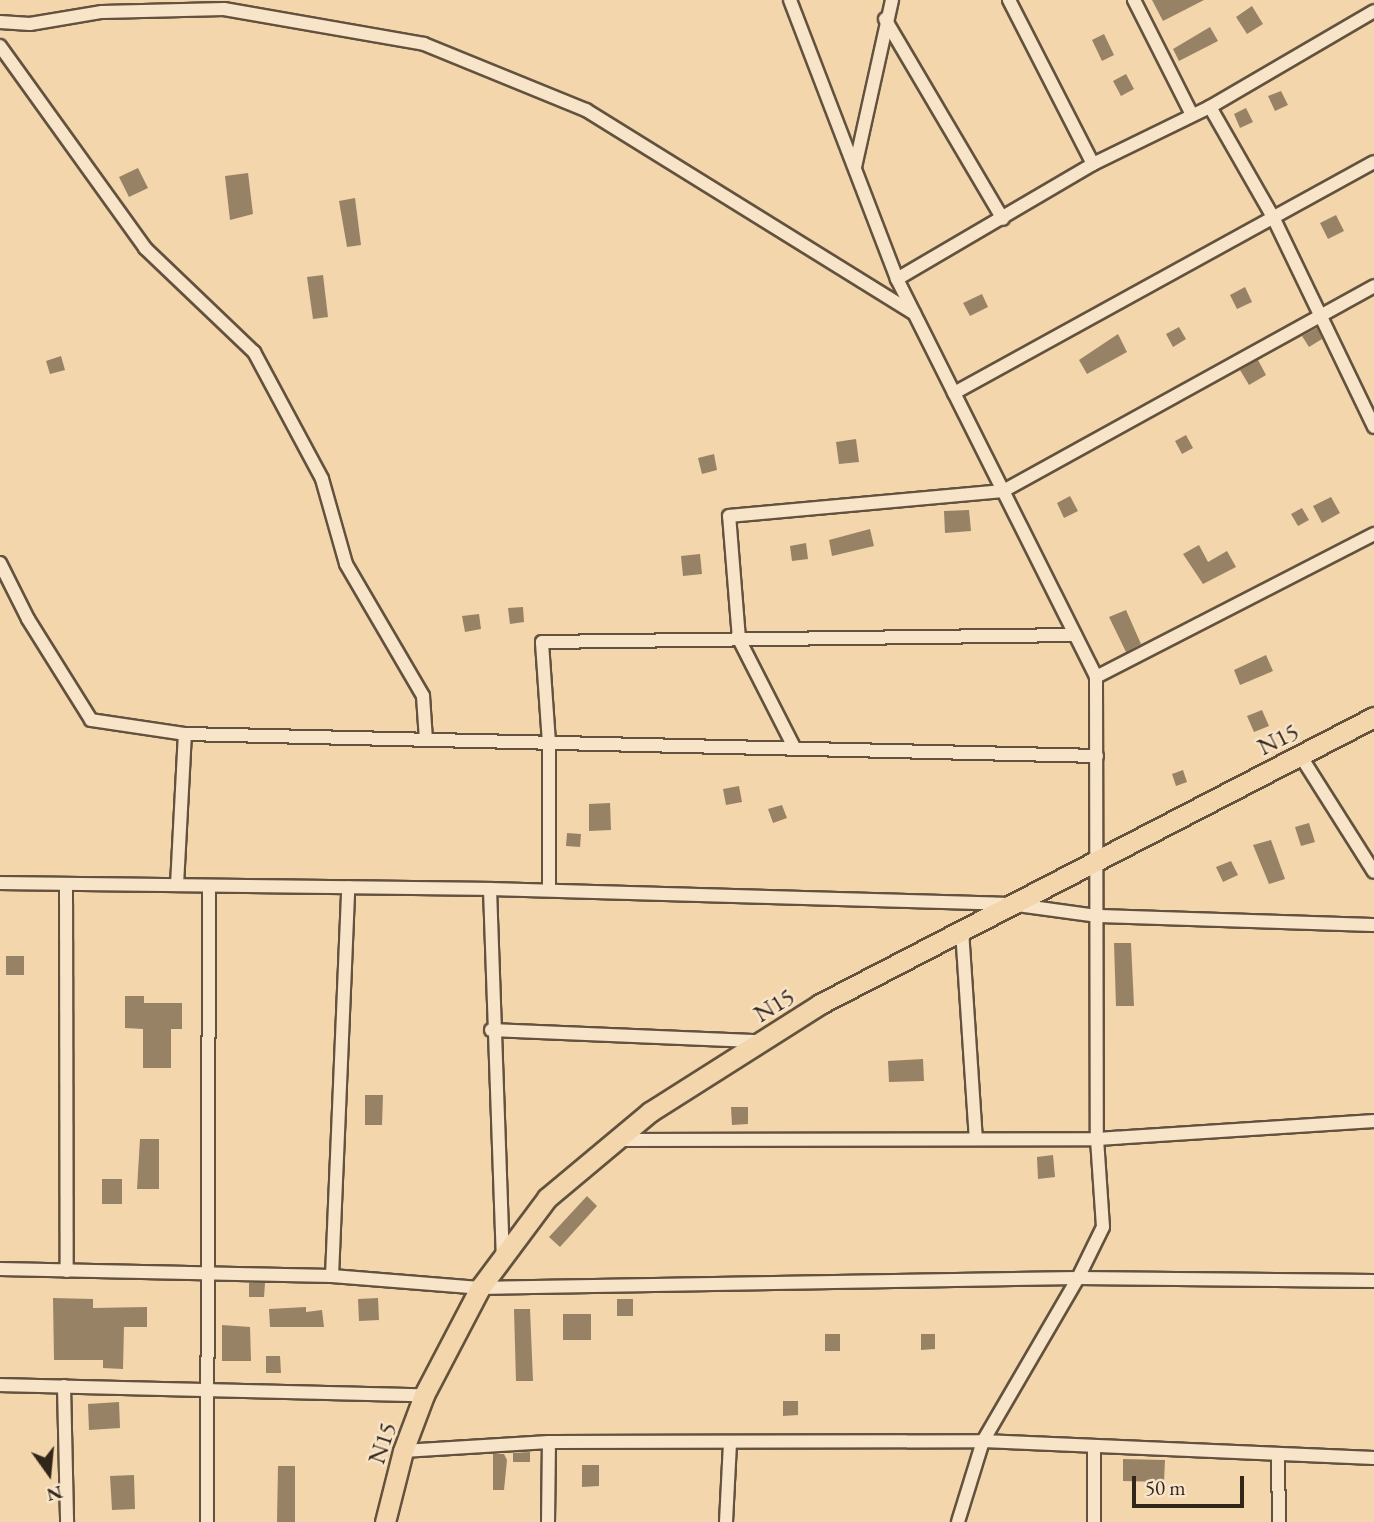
<!DOCTYPE html>
<html>
<head>
<meta charset="utf-8">
<style>
	body { margin:0 }
	#map { position:relative; width:1374px; height:1522px; overflow:hidden; background:#f4d6ac; font-family:"EB Garamond",serif }
	div>[style] { position:absolute }
	[style*='--x'] { left:calc(var(--x)*1px); top:calc(var(--y)*1px); width:calc(var(--w)*1px); rotate:calc(var(--a)*1deg) }
	.building>* { inset:0; background:#978266 }
	.roads { filter:drop-shadow(2px 0 #62523e) drop-shadow(-2px 0 #62523e) drop-shadow(0 2px #62523e) drop-shadow(0 -2px #62523e) }
	.street>* { height:12px; margin:-6px; padding:0 6px; transform-origin:6px; border-radius:6px; background:#f8e4c9 }
	.primary>* { height:19px; margin:-9.5px; padding:0 9.5px; transform-origin:9.5px; border-radius:9.5px; background:#f4d6ac }
	span { translate:-50% -50%; white-space:nowrap; text-align:center; line-height:1.15; -webkit-text-stroke:5px #f8e4c9; paint-order:stroke }
	.street-label { font-size:24px; color:#32261a }
	.north { position:absolute; left:14px; top:1438px; width:70px; height:70px; -webkit-text-stroke:5px #f8e4c9; paint-order:stroke; rotate:165deg; font-size:19px; font-weight:700; line-height:28px; text-align:center; color:#32261a }
	.north::after { content:''; display:block; margin:auto; width:24px; height:32px; background:#32261a; clip-path:polygon(50% 0,100% 100%,50% 72%,0 100%) }
	.scale { position:absolute; left:1132px; top:1476px; width:112px; height:32px; box-sizing:border-box; border:4px solid #32261a; border-top:0; padding-left:9px; font-size:21px; line-height:24px; white-space:nowrap; color:#32261a; -webkit-text-stroke:5px #f8e4c9; paint-order:stroke }
</style>
</head>
<body>
<div id="map">
	<div class="building">
		<i style="clip-path:polygon(1152px 0,1204px 0,1163px 21px)"></i>
		<i style="clip-path:polygon(1252px 6px,1263px 24px,1247px 34px,1236px 17px)"></i>
		<i style="clip-path:polygon(1210px 27px,1218px 41px,1179px 61px,1173px 49px)"></i>
		<i style="clip-path:polygon(1104px 34px,1114px 55px,1102px 61px,1092px 40px)"></i>
		<i style="clip-path:polygon(1126px 74px,1134px 89px,1121px 96px,1113px 81px)"></i>
		<i style="clip-path:polygon(1281px 91px,1288px 105px,1275px 111px,1268px 96px)"></i>
		<i style="clip-path:polygon(1246px 108px,1253px 122px,1240px 128px,1234px 114px)"></i>
		<i style="clip-path:polygon(138px 168px,148px 188px,129px 197px,119px 177px)"></i>
		<i style="clip-path:polygon(248px 173px,253px 214px,230px 220px,225px 176px)"></i>
		<i style="clip-path:polygon(355px 198px,361px 245px,347px 247px,339px 201px)"></i>
		<i style="clip-path:polygon(1336px 215px,1344px 231px,1328px 239px,1320px 223px)"></i>
		<i style="clip-path:polygon(323px 275px,328px 317px,313px 319px,307px 277px)"></i>
		<i style="clip-path:polygon(1245px 287px,1252px 302px,1237px 309px,1230px 295px)"></i>
		<i style="clip-path:polygon(982px 294px,988px 307px,970px 316px,963px 303px)"></i>
		<i style="clip-path:polygon(1179px 327px,1186px 339px,1173px 347px,1166px 334px)"></i>
		<i style="clip-path:polygon(1317px 328px,1322px 339px,1309px 347px,1302px 336px)"></i>
		<i style="clip-path:polygon(1118px 334px,1127px 352px,1087px 374px,1079px 360px)"></i>
		<i style="clip-path:polygon(61px 356px,65px 370px,50px 374px,46px 361px)"></i>
		<i style="clip-path:polygon(1258px 360px,1266px 375px,1249px 385px,1240px 370px)"></i>
		<i style="clip-path:polygon(1186px 435px,1193px 448px,1182px 454px,1175px 441px)"></i>
		<i style="clip-path:polygon(856px 439px,859px 462px,839px 464px,836px 442px)"></i>
		<i style="clip-path:polygon(714px 454px,717px 470px,702px 474px,698px 458px)"></i>
		<i style="clip-path:polygon(1070px 496px,1078px 511px,1064px 518px,1057px 503px)"></i>
		<i style="clip-path:polygon(1331px 497px,1340px 513px,1322px 523px,1313px 506px)"></i>
		<i style="clip-path:polygon(1302px 508px,1309px 520px,1298px 526px,1291px 514px)"></i>
		<i style="clip-path:polygon(969px 510px,971px 531px,945px 533px,944px 511px)"></i>
		<i style="clip-path:polygon(870px 529px,874px 546px,832px 556px,829px 540px)"></i>
		<i style="clip-path:polygon(806px 543px,808px 559px,792px 561px,790px 546px)"></i>
		<i style="clip-path:polygon(1199px 545px,1208px 562px,1227px 551px,1236px 567px,1203px 584px,1183px 554px)"></i>
		<i style="clip-path:polygon(700px 554px,702px 574px,683px 576px,681px 556px)"></i>
		<i style="clip-path:polygon(523px 607px,524px 622px,510px 624px,508px 608px)"></i>
		<i style="clip-path:polygon(1126px 610px,1141px 644px,1126px 652px,1109px 617px)"></i>
		<i style="clip-path:polygon(479px 614px,481px 629px,465px 632px,462px 616px)"></i>
		<i style="clip-path:polygon(1266px 655px,1273px 671px,1240px 685px,1234px 670px)"></i>
		<i style="clip-path:polygon(1262px 710px,1269px 726px,1254px 732px,1247px 716px)"></i>
		<i style="clip-path:polygon(1183px 770px,1187px 782px,1176px 786px,1172px 774px)"></i>
		<i style="clip-path:polygon(739px 786px,742px 802px,726px 805px,723px 789px)"></i>
		<i style="clip-path:polygon(610px 803px,611px 830px,589px 831px,589px 804px)"></i>
		<i style="clip-path:polygon(782px 805px,787px 818px,773px 823px,768px 809px)"></i>
		<i style="clip-path:polygon(1309px 823px,1315px 842px,1301px 846px,1295px 827px)"></i>
		<i style="clip-path:polygon(567px 833px,581px 834px,580px 847px,566px 846px)"></i>
		<i style="clip-path:polygon(1271px 840px,1285px 879px,1269px 884px,1253px 845px)"></i>
		<i style="clip-path:polygon(1231px 861px,1238px 875px,1223px 882px,1216px 867px)"></i>
		<i style="clip-path:polygon(1114px 943px,1131px 943px,1134px 1006px,1116px 1006px)"></i>
		<i style="clip-path:polygon(6px 956px,24px 956px,24px 975px,6px 975px)"></i>
		<i style="clip-path:polygon(125px 996px,144px 996px,144px 1003px,182px 1003px,182px 1029px,171px 1029px,171px 1068px,143px 1068px,143px 1029px,125px 1028px)"></i>
		<i style="clip-path:polygon(923px 1059px,924px 1081px,889px 1082px,888px 1061px)"></i>
		<i style="clip-path:polygon(365px 1095px,383px 1095px,382px 1125px,365px 1125px)"></i>
		<i style="clip-path:polygon(731px 1107px,748px 1107px,748px 1124px,732px 1125px)"></i>
		<i style="clip-path:polygon(140px 1139px,159px 1139px,159px 1189px,137px 1189px)"></i>
		<i style="clip-path:polygon(1053px 1155px,1055px 1177px,1038px 1179px,1037px 1157px)"></i>
		<i style="clip-path:polygon(102px 1179px,122px 1179px,122px 1204px,102px 1204px)"></i>
		<i style="clip-path:polygon(587px 1196px,597px 1206px,560px 1247px,549px 1237px)"></i>
		<i style="clip-path:polygon(249px 1283px,265px 1283px,264px 1297px,249px 1297px)"></i>
		<i style="clip-path:polygon(53px 1298px,93px 1299px,93px 1308px,147px 1307px,147px 1327px,124px 1327px,123px 1369px,103px 1368px,103px 1360px,54px 1360px)"></i>
		<i style="clip-path:polygon(378px 1298px,379px 1320px,359px 1321px,358px 1299px)"></i>
		<i style="clip-path:polygon(617px 1299px,633px 1299px,633px 1316px,617px 1316px)"></i>
		<i style="clip-path:polygon(306px 1307px,306px 1312px,322px 1310px,324px 1327px,270px 1327px,269px 1309px)"></i>
		<i style="clip-path:polygon(514px 1309px,530px 1309px,533px 1381px,516px 1381px)"></i>
		<i style="clip-path:polygon(563px 1314px,591px 1314px,591px 1340px,563px 1340px)"></i>
		<i style="clip-path:polygon(222px 1325px,250px 1327px,251px 1361px,222px 1361px)"></i>
		<i style="clip-path:polygon(825px 1334px,840px 1334px,840px 1351px,825px 1351px)"></i>
		<i style="clip-path:polygon(921px 1334px,935px 1334px,935px 1349px,921px 1350px)"></i>
		<i style="clip-path:polygon(266px 1356px,280px 1356px,281px 1373px,266px 1373px)"></i>
		<i style="clip-path:polygon(783px 1401px,798px 1401px,798px 1415px,783px 1416px)"></i>
		<i style="clip-path:polygon(119px 1402px,120px 1428px,89px 1430px,88px 1404px)"></i>
		<i style="clip-path:polygon(530px 1452px,530px 1462px,513px 1462px,513px 1453px)"></i>
		<i style="clip-path:polygon(493px 1454px,504px 1454px,507px 1460px,504px 1490px,493px 1490px)"></i>
		<i style="clip-path:polygon(1123px 1459px,1165px 1460px,1164px 1482px,1123px 1481px)"></i>
		<i style="clip-path:polygon(582px 1465px,599px 1465px,599px 1486px,582px 1487px)"></i>
		<i style="clip-path:polygon(278px 1466px,295px 1466px,295px 1522px,277px 1522px)"></i>
		<i style="clip-path:polygon(134px 1475px,135px 1509px,112px 1510px,110px 1476px)"></i>
	</div>
	<div class="roads">
		<div class="street">
			<i style="--x:790;--y:0;--w:299;--a:69"></i>
			<i style="--x:897;--y:279;--w:445;--a:63.4"></i>
			<i style="--x:1096;--y:677;--w:462;--a:89.9"></i>
			<i style="--x:1097;--y:1139;--w:88;--a:86.1"></i>
			<i style="--x:1103;--y:1227;--w:57;--a:116.1"></i>
			<i style="--x:1078;--y:1278;--w:189;--a:120.2"></i>
			<i style="--x:983;--y:1441;--w:85;--a:107.2"></i>
			<i style="--x:1009;--y:0;--w:184;--a:62.9"></i>
			<i style="--x:1134;--y:0;--w:127;--a:63.2"></i>
			<i style="--x:885;--y:19;--w:232;--a:59.5"></i>
			<i style="--x:0;--y:22;--w:30;--a:4"></i>
			<i style="--x:30;--y:24;--w:73;--a:-9.5"></i>
			<i style="--x:102;--y:12;--w:122;--a:-1.4"></i>
			<i style="--x:224;--y:9;--w:203;--a:9.9"></i>
			<i style="--x:424;--y:44;--w:175;--a:22.2"></i>
			<i style="--x:586;--y:110;--w:386;--a:31.8"></i>
			<i style="--x:0;--y:46;--w:249;--a:54.3"></i>
			<i style="--x:145;--y:248;--w:151;--a:43.7"></i>
			<i style="--x:254;--y:352;--w:144;--a:61.8"></i>
			<i style="--x:322;--y:479;--w:88;--a:74.2"></i>
			<i style="--x:346;--y:564;--w:153;--a:59.7"></i>
			<i style="--x:423;--y:696;--w:44;--a:86.1"></i>
			<i style="--x:1210;--y:107;--w:127;--a:60.2"></i>
			<i style="--x:1273;--y:217;--w:233;--a:64.3"></i>
			<i style="--x:855;--y:167;--w:171;--a:-77.5"></i>
			<i style="--x:897;--y:279;--w:227;--a:-30.4"></i>
			<i style="--x:1093;--y:164;--w:130;--a:-26"></i>
			<i style="--x:1210;--y:107;--w:190;--a:-30.3"></i>
			<i style="--x:954;--y:393;--w:479;--a:-28.8"></i>
			<i style="--x:0;--y:563;--w:63;--a:63.4"></i>
			<i style="--x:28;--y:619;--w:119;--a:58"></i>
			<i style="--x:91;--y:720;--w:95;--a:8.5"></i>
			<i style="--x:1096;--y:677;--w:313;--a:-27.2"></i>
			<i style="--x:795;--y:749;--w:123;--a:-117"></i>
			<i style="--x:739;--y:639;--w:123;--a:-94.6"></i>
			<i style="--x:729;--y:516;--w:275;--a:-5.2"></i>
			<i style="--x:1003;--y:491;--w:424;--a:-28.9"></i>
			<i style="--x:1300;--y:755;--w:138;--a:57.7"></i>
			<i style="--x:0;--y:883;--w:490;--a:0.7"></i>
			<i style="--x:490;--y:889;--w:520;--a:1.65"></i>
			<i style="--x:1010;--y:904;--w:89;--a:7.8"></i>
			<i style="--x:1098;--y:916;--w:276;--a:1.9"></i>
			<i style="--x:66;--y:884;--w:387;--a:89.9"></i>
			<i style="--x:177;--y:885;--w:151;--a:-87"></i>
			<i style="--x:185;--y:734;--w:912;--a:1.38"></i>
			<i style="--x:490;--y:889;--w:368;--a:88"></i>
			<i style="--x:549;--y:890;--w:147;--a:-90"></i>
			<i style="--x:549;--y:743;--w:101;--a:-94"></i>
			<i style="--x:542;--y:642;--w:533;--a:-0.75"></i>
			<i style="--x:962;--y:930;--w:209;--a:86.2"></i>
			<i style="--x:491;--y:1030;--w:268;--a:2.4"></i>
			<i style="--x:617;--y:1140;--w:480;--a:-0.1"></i>
			<i style="--x:1097;--y:1139;--w:278;--a:-3.7"></i>
			<i style="--x:0;--y:1269;--w:332;--a:1.2"></i>
			<i style="--x:332;--y:1276;--w:148;--a:4.6"></i>
			<i style="--x:480;--y:1288;--w:598;--a:-0.96"></i>
			<i style="--x:1078;--y:1278;--w:296;--a:0.6"></i>
			<i style="--x:332;--y:1276;--w:389;--a:-87.6"></i>
			<i style="--x:0;--y:1385;--w:424;--a:1.4"></i>
			<i style="--x:64;--y:1386;--w:136;--a:88.7"></i>
			<i style="--x:403;--y:1451;--w:146;--a:-3.5"></i>
			<i style="--x:549;--y:1442;--w:434;--a:-0.1"></i>
			<i style="--x:983;--y:1441;--w:391;--a:2.5"></i>
			<i style="--x:1278;--y:1454;--w:68;--a:89.2"></i>
			<i style="--x:207;--y:1522;--w:636;--a:-89.82"></i>
			<i style="--x:548;--y:1522;--w:80;--a:-89.3"></i>
			<i style="--x:726;--y:1522;--w:79;--a:-87.1"></i>
			<i style="--x:1094;--y:1522;--w:74;--a:-90"></i>
		</div>
		<div class="primary">
			<i style="--x:385;--y:1522;--w:73;--a:-75.8"></i>
			<i style="--x:403;--y:1451;--w:60;--a:-69.4"></i>
			<i style="--x:424;--y:1395;--w:121;--a:-62.4"></i>
			<i style="--x:480;--y:1288;--w:112;--a:-53.3"></i>
			<i style="--x:547;--y:1198;--w:134;--a:-39.9"></i>
			<i style="--x:650;--y:1112;--w:201;--a:-32.4"></i>
			<i style="--x:820;--y:1004;--w:624;--a:-27.39"></i>
		</div>
	</div>
	<div class="street-label">
		<span style="left:1278px;top:739px;rotate:-27deg">N15</span>
		<span style="left:774px;top:1005px;rotate:-32deg">N15</span>
		<span style="left:382px;top:1443px;rotate:-72deg">N15</span>
	</div>
	<div class="north">N</div>
	<div class="scale">50 m</div>
</div>
</body>
</html>
